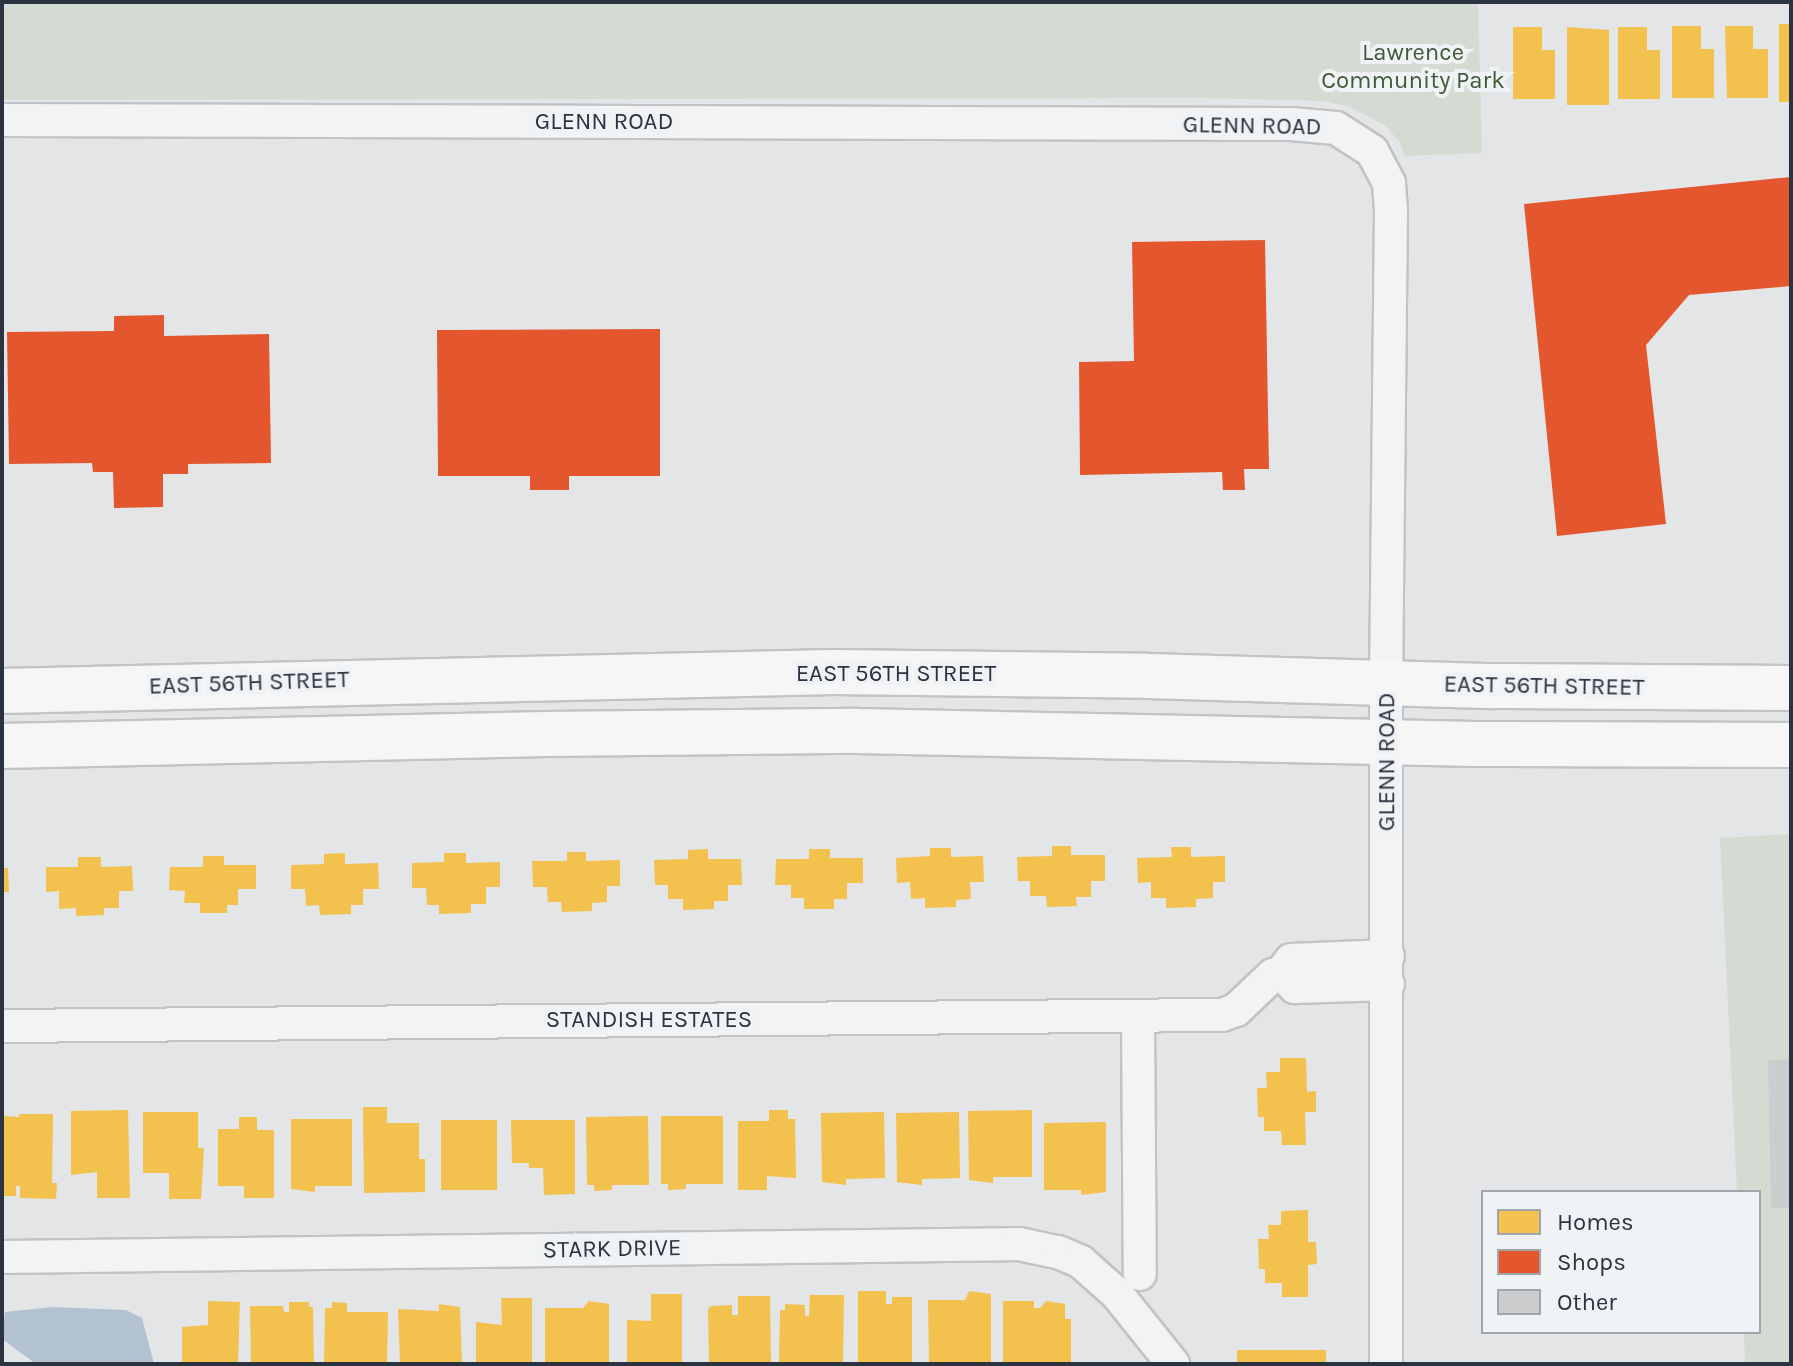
<!DOCTYPE html>
<html>
<head>
<meta charset="utf-8">
<style>
	body { margin:0 }
	#map { position:relative; width:1793px; height:1366px; overflow:hidden; background:#e3e5e7; font-family:Karla,sans-serif }
	div>[style] { position:absolute }
	[style*='--x'] { left:calc(var(--x)*1px); top:calc(var(--y)*1px); width:calc(var(--w)*1px); rotate:calc(var(--a)*1deg) }
	.green>* { inset:0; background:#d4dbd3 }
	.water>* { inset:0; background:#b3c2d0 }
	.homes>* { inset:0; background:#f2c14e }
	.shops>* { inset:0; background:#e4572e }
	.building>* { inset:0; background:#cbcdcf }
	.roads { filter:drop-shadow(2px 0 #c1c3c5) drop-shadow(-2px 0 #c1c3c5) drop-shadow(0 2px #c1c3c5) drop-shadow(0 -2px #c1c3c5) }
	.minor>* { height:32px; margin:-16px; padding:0 16px; transform-origin:16px; border-radius:16px; background:#f1f3f4 }
	.primary>* { height:44px; margin:-22px; padding:0 22px; transform-origin:22px; border-radius:22px; background:#f6f6f6 }
	span { translate:-50% -50%; white-space:nowrap; text-align:center; line-height:1.15; -webkit-text-stroke:8px #f0f3f6; paint-order:stroke }
	.park-label { font-size:24px; color:#405a38 }
	.street-label { font-size:24px; color:#2a333f }
	.frame { position:absolute; inset:0; border:4px solid #2a333f; pointer-events:none }
	.legend { position:absolute; left:1481px; top:1190px; width:280px; height:144px; box-sizing:border-box; background:#f0f3f6; border:2px solid #a1a6ad; margin:0; padding:10px 14px; list-style:none; font-size:24px; color:#2a333f }
	.legend li { display:flex; align-items:center; gap:16px; height:40px }
	.legend b { width:40px; border:2px solid #a1a6ad }
</style>
</head>
<body>
<div id="map">
	<div class="green">
		<i style="clip-path:polygon(2px 2px,1478px 2px,1482px 153px,1404px 156px,1401px 144px,1386px 126px,1350px 107px,1324px 101px,1202px 98px,2px 100px)"></i>
		<i style="clip-path:polygon(1791px 834px,1791px 1364px,1745px 1364px,1744px 1332px,1759px 1332px,1759px 1192px,1737px 1192px,1720px 838px)"></i>
	</div>
	<div class="water">
		<i style="clip-path:polygon(53px 1307px,126px 1310px,142px 1318px,154px 1364px,36px 1364px,2px 1339px,5px 1312px)"></i>
	</div>
	<div class="homes">
		<i style="clip-path:polygon(1779px 24px,1791px 24px,1791px 102px,1779px 102px)"></i>
		<i style="clip-path:polygon(1672px 26px,1701px 26px,1701px 49px,1714px 49px,1714px 98px,1672px 98px)"></i>
		<i style="clip-path:polygon(1725px 26px,1753px 26px,1753px 49px,1768px 49px,1768px 98px,1727px 98px)"></i>
		<i style="clip-path:polygon(1513px 27px,1542px 27px,1542px 50px,1555px 50px,1555px 99px,1513px 99px)"></i>
		<i style="clip-path:polygon(1567px 27px,1609px 30px,1609px 105px,1567px 105px)"></i>
		<i style="clip-path:polygon(1618px 27px,1647px 27px,1647px 50px,1660px 50px,1660px 99px,1618px 99px)"></i>
		<i style="clip-path:polygon(1052px 846px,1071px 846px,1071px 855px,1105px 855px,1105px 881px,1091px 881px,1091px 897px,1076px 897px,1077px 906px,1047px 907px,1046px 896px,1030px 896px,1030px 881px,1018px 881px,1017px 857px,1052px 856px)"></i>
		<i style="clip-path:polygon(1171px 847px,1191px 847px,1191px 857px,1225px 856px,1225px 882px,1213px 882px,1213px 898px,1196px 899px,1196px 907px,1166px 908px,1166px 898px,1151px 898px,1151px 882px,1138px 883px,1137px 858px,1172px 857px)"></i>
		<i style="clip-path:polygon(930px 848px,951px 848px,951px 857px,983px 856px,984px 882px,970px 882px,971px 899px,956px 900px,956px 907px,925px 908px,925px 898px,911px 899px,910px 882px,897px 883px,896px 858px,930px 856px)"></i>
		<i style="clip-path:polygon(708px 849px,708px 859px,741px 859px,742px 885px,728px 885px,728px 901px,714px 901px,714px 909px,683px 910px,683px 899px,668px 899px,668px 885px,655px 885px,654px 860px,688px 859px,688px 850px)"></i>
		<i style="clip-path:polygon(809px 849px,830px 849px,830px 858px,863px 858px,863px 883px,847px 883px,847px 899px,834px 899px,834px 909px,804px 909px,804px 898px,791px 898px,791px 885px,775px 885px,776px 859px,809px 859px)"></i>
		<i style="clip-path:polygon(567px 852px,586px 852px,586px 861px,620px 860px,620px 886px,607px 886px,607px 902px,592px 903px,592px 911px,562px 912px,561px 902px,548px 902px,547px 887px,533px 887px,532px 861px,567px 861px)"></i>
		<i style="clip-path:polygon(345px 853px,345px 864px,378px 863px,379px 889px,363px 889px,363px 905px,351px 905px,351px 914px,320px 915px,319px 905px,306px 906px,305px 889px,291px 889px,291px 865px,324px 864px,324px 854px)"></i>
		<i style="clip-path:polygon(444px 853px,466px 853px,466px 863px,500px 862px,500px 887px,486px 887px,486px 904px,471px 904px,471px 913px,439px 914px,439px 905px,427px 905px,426px 888px,412px 888px,412px 863px,444px 862px)"></i>
		<i style="clip-path:polygon(203px 856px,224px 856px,224px 865px,256px 865px,256px 889px,238px 889px,238px 905px,227px 905px,227px 913px,200px 913px,200px 903px,184px 903px,185px 891px,169px 890px,170px 867px,203px 867px)"></i>
		<i style="clip-path:polygon(78px 857px,101px 857px,101px 867px,132px 866px,133px 891px,119px 891px,119px 908px,104px 908px,104px 915px,76px 916px,76px 908px,59px 909px,59px 891px,46px 892px,46px 867px,78px 867px)"></i>
		<i style="clip-path:polygon(2px 868px,8px 868px,9px 892px,2px 892px)"></i>
		<i style="clip-path:polygon(1280px 1058px,1306px 1058px,1307px 1092px,1316px 1091px,1316px 1112px,1305px 1112px,1306px 1145px,1282px 1145px,1281px 1131px,1264px 1131px,1264px 1117px,1258px 1117px,1257px 1088px,1267px 1088px,1266px 1072px,1280px 1072px)"></i>
		<i style="clip-path:polygon(363px 1107px,387px 1107px,387px 1123px,419px 1123px,419px 1159px,425px 1159px,425px 1192px,364px 1193px)"></i>
		<i style="clip-path:polygon(128px 1110px,130px 1198px,97px 1198px,97px 1172px,71px 1175px,71px 1111px)"></i>
		<i style="clip-path:polygon(769px 1110px,788px 1110px,788px 1119px,795px 1119px,796px 1178px,767px 1176px,767px 1190px,738px 1190px,738px 1121px,769px 1121px)"></i>
		<i style="clip-path:polygon(1032px 1110px,1032px 1177px,993px 1177px,993px 1183px,969px 1180px,968px 1111px)"></i>
		<i style="clip-path:polygon(143px 1112px,198px 1112px,198px 1148px,204px 1148px,201px 1199px,169px 1199px,169px 1173px,143px 1173px)"></i>
		<i style="clip-path:polygon(884px 1112px,885px 1178px,846px 1179px,846px 1185px,822px 1182px,821px 1113px)"></i>
		<i style="clip-path:polygon(959px 1112px,960px 1178px,922px 1179px,922px 1185px,897px 1182px,896px 1113px)"></i>
		<i style="clip-path:polygon(19px 1114px,53px 1114px,52px 1183px,57px 1183px,56px 1199px,20px 1198px,20px 1186px,16px 1186px,16px 1196px,2px 1196px,2px 1116px,19px 1117px)"></i>
		<i style="clip-path:polygon(648px 1116px,649px 1185px,612px 1185px,612px 1190px,594px 1191px,594px 1185px,587px 1185px,586px 1117px)"></i>
		<i style="clip-path:polygon(661px 1116px,723px 1116px,723px 1184px,686px 1184px,686px 1189px,668px 1190px,668px 1184px,661px 1184px)"></i>
		<i style="clip-path:polygon(239px 1117px,257px 1117px,257px 1130px,274px 1130px,274px 1198px,244px 1198px,244px 1186px,218px 1186px,218px 1129px,239px 1129px)"></i>
		<i style="clip-path:polygon(291px 1119px,352px 1119px,352px 1186px,315px 1186px,315px 1192px,291px 1189px)"></i>
		<i style="clip-path:polygon(441px 1120px,497px 1120px,497px 1190px,441px 1190px)"></i>
		<i style="clip-path:polygon(511px 1120px,575px 1120px,575px 1194px,544px 1195px,543px 1168px,529px 1168px,529px 1163px,512px 1163px)"></i>
		<i style="clip-path:polygon(1106px 1122px,1106px 1192px,1081px 1195px,1081px 1190px,1044px 1190px,1044px 1123px)"></i>
		<i style="clip-path:polygon(1308px 1210px,1308px 1242px,1316px 1242px,1317px 1264px,1308px 1265px,1308px 1297px,1282px 1297px,1282px 1283px,1265px 1283px,1265px 1269px,1259px 1269px,1258px 1239px,1269px 1239px,1268px 1225px,1281px 1225px,1281px 1211px)"></i>
		<i style="clip-path:polygon(858px 1291px,886px 1291px,886px 1304px,892px 1304px,892px 1297px,912px 1297px,912px 1364px,858px 1364px)"></i>
		<i style="clip-path:polygon(969px 1291px,991px 1294px,991px 1364px,929px 1364px,928px 1300px,965px 1300px)"></i>
		<i style="clip-path:polygon(651px 1294px,682px 1294px,682px 1364px,627px 1364px,627px 1320px,651px 1321px)"></i>
		<i style="clip-path:polygon(810px 1295px,844px 1295px,843px 1364px,779px 1364px,780px 1310px,785px 1310px,785px 1304px,805px 1305px,805px 1316px,809px 1316px)"></i>
		<i style="clip-path:polygon(738px 1296px,770px 1296px,771px 1364px,709px 1364px,708px 1309px,711px 1306px,732px 1305px,732px 1315px,738px 1315px)"></i>
		<i style="clip-path:polygon(501px 1298px,532px 1298px,532px 1364px,476px 1364px,476px 1322px,502px 1325px)"></i>
		<i style="clip-path:polygon(208px 1301px,240px 1302px,238px 1364px,182px 1364px,182px 1327px,208px 1325px)"></i>
		<i style="clip-path:polygon(589px 1301px,609px 1304px,609px 1364px,545px 1364px,545px 1308px,583px 1308px)"></i>
		<i style="clip-path:polygon(1003px 1301px,1034px 1301px,1034px 1308px,1040px 1308px,1046px 1301px,1065px 1304px,1065px 1319px,1071px 1319px,1071px 1364px,1003px 1364px)"></i>
		<i style="clip-path:polygon(289px 1302px,309px 1302px,309px 1307px,313px 1307px,314px 1364px,251px 1364px,250px 1306px,283px 1306px,284px 1312px,289px 1312px)"></i>
		<i style="clip-path:polygon(332px 1302px,347px 1303px,347px 1312px,388px 1312px,387px 1364px,324px 1364px,325px 1308px,332px 1308px)"></i>
		<i style="clip-path:polygon(439px 1304px,460px 1307px,462px 1364px,400px 1364px,398px 1309px,439px 1311px)"></i>
		<i style="clip-path:polygon(1237px 1350px,1326px 1350px,1326px 1364px,1237px 1364px)"></i>
	</div>
	<div class="shops">
		<i style="clip-path:polygon(1791px 177px,1791px 286px,1689px 295px,1646px 345px,1666px 524px,1557px 536px,1524px 204px)"></i>
		<i style="clip-path:polygon(1265px 240px,1269px 469px,1244px 469px,1245px 490px,1223px 490px,1222px 472px,1080px 475px,1079px 362px,1134px 361px,1132px 242px)"></i>
		<i style="clip-path:polygon(164px 315px,164px 336px,269px 334px,271px 463px,188px 464px,188px 474px,163px 474px,163px 507px,114px 508px,113px 472px,93px 472px,92px 463px,9px 464px,7px 332px,114px 331px,114px 316px)"></i>
		<i style="clip-path:polygon(660px 329px,660px 476px,569px 476px,569px 490px,530px 490px,530px 476px,438px 476px,437px 330px)"></i>
	</div>
	<div class="building">
		<i style="clip-path:polygon(1791px 1059px,1791px 1208px,1771px 1208px,1768px 1060px)"></i>
	</div>
	<div class="roads">
		<div class="minor">
			<i style="--x:2;--y:120;--w:1289;--a:0.18"></i>
			<i style="--x:1291;--y:124;--w:45;--a:5.1"></i>
			<i style="--x:1336;--y:128;--w:43;--a:32.6"></i>
			<i style="--x:1372;--y:151;--w:36;--a:62"></i>
			<i style="--x:1389;--y:183;--w:26;--a:86"></i>
			<i style="--x:1391;--y:209;--w:475;--a:90.6"></i>
			<i style="--x:1386;--y:684;--w:680;--a:90"></i>
			<i style="--x:1281;--y:973;--w:20;--a:45"></i>
			<i style="--x:1295;--y:987;--w:93;--a:-1.8"></i>
			<i style="--x:1138;--y:1016;--w:258;--a:89.6"></i>
			<i style="--x:2;--y:1026;--w:1220;--a:-0.52"></i>
			<i style="--x:1222;--y:1015;--w:15;--a:-20"></i>
			<i style="--x:1236;--y:1010;--w:51;--a:-43.4"></i>
			<i style="--x:1273;--y:975;--w:8;--a:-14"></i>
			<i style="--x:1281;--y:973;--w:16;--a:-52"></i>
			<i style="--x:1291;--y:960;--w:97;--a:-2.4"></i>
			<i style="--x:2;--y:1257;--w:1017;--a:-0.73"></i>
			<i style="--x:1019;--y:1244;--w:40;--a:12"></i>
			<i style="--x:1058;--y:1252;--w:25;--a:23"></i>
			<i style="--x:1081;--y:1262;--w:48;--a:41.6"></i>
			<i style="--x:1117;--y:1294;--w:90;--a:51.3"></i>
		</div>
		<div class="primary">
			<i style="--x:2;--y:691;--w:831;--a:-1.31"></i>
			<i style="--x:833;--y:672;--w:315;--a:0.7"></i>
			<i style="--x:1148;--y:676;--w:346;--a:1.7"></i>
			<i style="--x:1494;--y:686;--w:297;--a:0.4"></i>
			<i style="--x:2;--y:746;--w:544;--a:-1.26"></i>
			<i style="--x:546;--y:734;--w:311;--a:-0.6"></i>
			<i style="--x:857;--y:731;--w:619;--a:1.2"></i>
			<i style="--x:1476;--y:744;--w:315;--a:0.2"></i>
		</div>
	</div>
	<div class="park-label">
		<span style="left:1413px;top:67px">Lawrence<br>Community Park</span>
	</div>
	<div class="street-label">
		<span style="left:604px;top:122px">GLENN ROAD</span>
		<span style="left:1252px;top:126px;rotate:1deg">GLENN ROAD</span>
		<span style="left:896px;top:674px">EAST 56TH STREET</span>
		<span style="left:249px;top:683px;rotate:-2deg">EAST 56TH STREET</span>
		<span style="left:1544px;top:686px;rotate:1deg">EAST 56TH STREET</span>
		<span style="left:1387px;top:762px;rotate:-90deg">GLENN ROAD</span>
		<span style="left:649px;top:1020px">STANDISH ESTATES</span>
		<span style="left:612px;top:1249px;rotate:-1deg">STARK DRIVE</span>
	</div>
	<div class="frame"></div>
	<ul class="legend">
	<li><b style="height:22px;background:#f2c14e"></b>Homes</li>
	<li><b style="height:22px;background:#e4572e"></b>Shops</li>
	<li><b style="height:22px;background:#cbcdcf"></b>Other</li>
	</ul>
</div>
</body>
</html>
